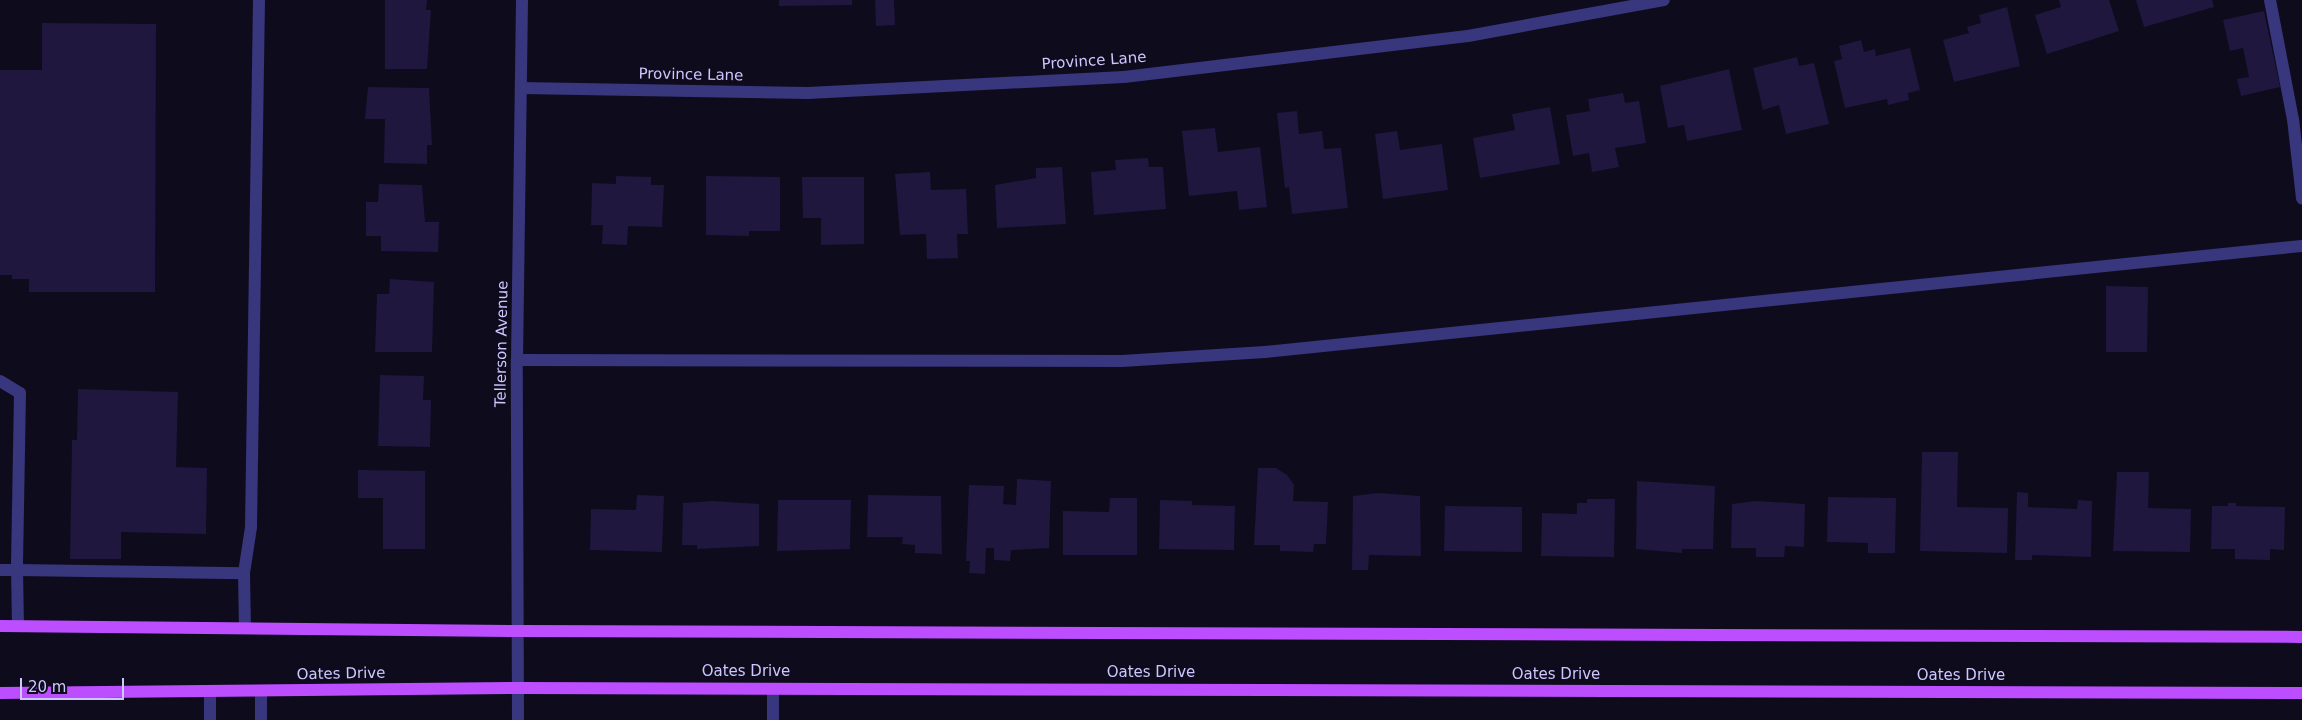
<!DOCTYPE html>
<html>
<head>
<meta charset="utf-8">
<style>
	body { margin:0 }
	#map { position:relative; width:2302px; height:720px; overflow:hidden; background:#0e0b1d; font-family:"DejaVu Sans",sans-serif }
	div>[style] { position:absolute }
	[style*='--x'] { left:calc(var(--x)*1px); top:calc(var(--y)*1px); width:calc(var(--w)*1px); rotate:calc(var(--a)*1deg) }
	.building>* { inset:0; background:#1f173e }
	.minor>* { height:12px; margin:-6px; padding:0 6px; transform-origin:6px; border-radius:6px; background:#38367c }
	.major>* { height:12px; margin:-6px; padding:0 6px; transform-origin:6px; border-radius:6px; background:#bc4eff }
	span { translate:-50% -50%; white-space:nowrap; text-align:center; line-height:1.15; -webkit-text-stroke:4px #0e0b1d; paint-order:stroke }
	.street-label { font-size:15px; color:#cdc7ff }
	.scale { position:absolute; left:20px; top:678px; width:104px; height:22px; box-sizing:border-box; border:2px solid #cdc7ff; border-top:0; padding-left:6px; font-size:15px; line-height:18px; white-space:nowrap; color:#cdc7ff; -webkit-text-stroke:4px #0e0b1d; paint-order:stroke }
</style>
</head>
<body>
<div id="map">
	<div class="building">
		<i style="clip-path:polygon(385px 0,427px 0,426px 10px,431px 10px,427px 69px,385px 69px)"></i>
		<i style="clip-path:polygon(779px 0,852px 0,852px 5px,779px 6px)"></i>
		<i style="clip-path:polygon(875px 0,894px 0,895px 25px,876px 26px)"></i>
		<i style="clip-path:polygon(2059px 0,2109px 0,2119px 31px,2047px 54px,2035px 15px,2061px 7px)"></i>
		<i style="clip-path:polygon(2136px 0,2212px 0,2214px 7px,2144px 27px)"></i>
		<i style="clip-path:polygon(2007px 7px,2020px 66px,1954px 82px,1943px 40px,1969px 33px,1967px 27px,1981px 23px,1979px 15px)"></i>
		<i style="clip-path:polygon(2264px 11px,2280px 87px,2241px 96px,2237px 79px,2249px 77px,2243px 48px,2230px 51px,2223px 20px)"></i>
		<i style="clip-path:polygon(42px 23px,156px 24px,155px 292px,29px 292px,29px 279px,12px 279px,12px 275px,0 275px,0 70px,42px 70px)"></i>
		<i style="clip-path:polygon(1861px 40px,1864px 52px,1875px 49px,1876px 56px,1910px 48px,1920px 90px,1908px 93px,1909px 100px,1888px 105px,1887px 99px,1845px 108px,1834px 61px,1842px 59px,1839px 46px)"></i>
		<i style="clip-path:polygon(1797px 57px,1799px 66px,1814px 63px,1829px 124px,1786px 134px,1779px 105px,1763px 110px,1753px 68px)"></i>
		<i style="clip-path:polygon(1729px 69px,1742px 130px,1687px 141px,1684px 125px,1668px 128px,1660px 86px)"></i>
		<i style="clip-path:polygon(368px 87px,429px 88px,432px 145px,427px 145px,427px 164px,384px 163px,385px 119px,365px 119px)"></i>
		<i style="clip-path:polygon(1623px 93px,1625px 103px,1639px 101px,1646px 143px,1615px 148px,1619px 167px,1592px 172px,1589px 153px,1573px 156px,1566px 115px,1590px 111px,1588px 99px)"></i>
		<i style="clip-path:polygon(1550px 107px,1560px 164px,1480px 178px,1473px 138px,1515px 130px,1512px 114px)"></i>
		<i style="clip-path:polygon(1297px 111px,1299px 134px,1322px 131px,1324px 149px,1341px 148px,1348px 208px,1292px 214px,1289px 187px,1285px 188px,1277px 113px)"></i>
		<i style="clip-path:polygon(1215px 128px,1218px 152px,1260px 147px,1267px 207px,1239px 210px,1237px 191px,1189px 196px,1182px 131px)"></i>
		<i style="clip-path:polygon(1397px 131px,1400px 150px,1442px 144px,1448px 190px,1383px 199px,1375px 134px)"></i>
		<i style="clip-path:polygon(1148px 158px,1149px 167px,1163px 167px,1166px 209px,1094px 215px,1091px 172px,1116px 170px,1115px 160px)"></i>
		<i style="clip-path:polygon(1062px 167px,1066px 224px,997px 228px,995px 185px,1036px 178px,1036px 168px)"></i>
		<i style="clip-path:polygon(930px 172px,931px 190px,966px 189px,968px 234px,957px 234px,958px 258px,927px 259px,926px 234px,900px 235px,895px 174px)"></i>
		<i style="clip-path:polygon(616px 176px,651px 177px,651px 185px,664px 185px,662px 227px,628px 226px,627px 245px,602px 244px,603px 225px,591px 225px,592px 183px,616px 184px)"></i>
		<i style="clip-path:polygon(706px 176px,780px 177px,780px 231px,749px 231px,749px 236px,706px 235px)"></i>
		<i style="clip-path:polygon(802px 177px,864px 177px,864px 244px,821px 245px,821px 218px,803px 218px)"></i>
		<i style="clip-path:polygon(379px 184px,422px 185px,425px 222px,439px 222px,438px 252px,381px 251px,381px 236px,366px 236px,366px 202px,378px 202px)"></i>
		<i style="clip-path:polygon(390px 279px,434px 282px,432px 352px,375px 352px,377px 294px,389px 294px)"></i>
		<i style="clip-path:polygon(2106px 286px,2148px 287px,2147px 352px,2106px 352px)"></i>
		<i style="clip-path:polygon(380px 375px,424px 376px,423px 400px,431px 400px,430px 447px,378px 446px)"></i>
		<i style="clip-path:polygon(78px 389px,178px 392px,176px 467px,207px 468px,206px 534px,121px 532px,121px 559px,70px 559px,72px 440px,77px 440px)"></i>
		<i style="clip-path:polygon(1922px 452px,1958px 452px,1957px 507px,2008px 508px,2007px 553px,1920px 551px)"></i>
		<i style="clip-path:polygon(1258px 468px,1276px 468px,1287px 475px,1294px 485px,1293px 501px,1328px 502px,1326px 544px,1314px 544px,1313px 552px,1280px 551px,1280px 545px,1254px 545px)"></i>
		<i style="clip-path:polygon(358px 470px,425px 471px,425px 549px,383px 549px,383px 498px,358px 498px)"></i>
		<i style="clip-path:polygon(2117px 472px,2149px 472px,2148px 508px,2191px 509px,2190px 552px,2113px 551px)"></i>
		<i style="clip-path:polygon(1017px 479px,1051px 481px,1049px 548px,1011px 550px,1010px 561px,994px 560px,994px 548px,986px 548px,985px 574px,969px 573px,970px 561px,966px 561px,969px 485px,1004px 486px,1003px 504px,1016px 505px)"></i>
		<i style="clip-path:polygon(1637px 481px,1715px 486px,1713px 549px,1682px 549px,1682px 553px,1636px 549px)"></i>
		<i style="clip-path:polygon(2017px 492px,2028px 493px,2028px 507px,2077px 509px,2078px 500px,2092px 501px,2091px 557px,2032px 555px,2032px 560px,2015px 560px)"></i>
		<i style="clip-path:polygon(1378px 493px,1420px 496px,1421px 556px,1369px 555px,1368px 570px,1352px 570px,1353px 496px)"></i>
		<i style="clip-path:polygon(637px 495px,664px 496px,662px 552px,590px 550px,591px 509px,636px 510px)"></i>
		<i style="clip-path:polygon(868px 495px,941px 496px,942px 554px,915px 553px,915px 545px,902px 544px,903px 537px,867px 537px)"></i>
		<i style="clip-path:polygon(1828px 497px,1896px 498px,1895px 553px,1868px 553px,1868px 543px,1827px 542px)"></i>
		<i style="clip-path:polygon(1110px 498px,1137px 498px,1137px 555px,1063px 555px,1063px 511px,1109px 512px)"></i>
		<i style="clip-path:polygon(1587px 499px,1615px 499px,1614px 557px,1541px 556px,1542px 513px,1577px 514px,1577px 503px,1587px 503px)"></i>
		<i style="clip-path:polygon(778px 500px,851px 500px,850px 549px,777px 551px)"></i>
		<i style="clip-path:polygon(1160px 500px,1192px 501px,1192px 505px,1235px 506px,1234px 550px,1159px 549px)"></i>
		<i style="clip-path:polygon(713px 501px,759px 504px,759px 546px,697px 549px,697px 545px,682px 545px,683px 503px)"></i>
		<i style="clip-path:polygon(1756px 501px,1805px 504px,1804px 547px,1785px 546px,1784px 557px,1756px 557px,1756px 548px,1731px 548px,1732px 504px)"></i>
		<i style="clip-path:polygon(2228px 503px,2236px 503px,2236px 506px,2285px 507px,2284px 550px,2270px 549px,2270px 560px,2235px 559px,2235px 549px,2211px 549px,2212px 506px,2228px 506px)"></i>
		<i style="clip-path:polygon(1445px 506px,1522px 507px,1522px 552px,1444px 551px)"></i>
	</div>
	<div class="minor">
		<i style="--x:2270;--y:0;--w:121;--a:79.1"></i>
		<i style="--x:2293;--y:119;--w:80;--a:83.5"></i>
		<i style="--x:522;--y:88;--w:286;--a:1"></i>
		<i style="--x:808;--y:93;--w:316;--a:-2.9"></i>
		<i style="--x:1124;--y:77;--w:346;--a:-6.8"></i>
		<i style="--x:1468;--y:36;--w:199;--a:-10.4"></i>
		<i style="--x:517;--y:360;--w:605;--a:0.09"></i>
		<i style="--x:1122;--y:361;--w:143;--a:-3.6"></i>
		<i style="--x:1265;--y:352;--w:1042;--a:-5.84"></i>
		<i style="--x:0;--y:381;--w:23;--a:31"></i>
		<i style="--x:20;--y:393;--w:177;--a:91"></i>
		<i style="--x:17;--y:570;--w:17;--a:180"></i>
		<i style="--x:244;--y:573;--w:47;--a:-81.3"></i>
		<i style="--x:251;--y:527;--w:527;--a:-89.13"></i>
		<i style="--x:18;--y:626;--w:56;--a:-91"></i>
		<i style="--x:17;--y:570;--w:227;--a:0.8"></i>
		<i style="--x:244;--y:573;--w:55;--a:89"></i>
		<i style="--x:210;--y:691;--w:29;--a:90"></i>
		<i style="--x:261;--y:691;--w:29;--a:90"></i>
		<i style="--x:518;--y:720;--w:360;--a:-90.2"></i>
		<i style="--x:517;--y:360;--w:360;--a:-89.2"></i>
		<i style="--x:773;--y:720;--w:31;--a:-90"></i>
	</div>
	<div class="major">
		<i style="--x:0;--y:626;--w:518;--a:0.55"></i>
		<i style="--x:518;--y:631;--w:1784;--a:0.19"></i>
		<i style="--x:0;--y:693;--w:519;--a:-0.55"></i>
		<i style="--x:519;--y:688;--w:1783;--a:0.16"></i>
	</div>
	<div class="street-label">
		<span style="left:1094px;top:61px;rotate:-4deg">Province Lane</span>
		<span style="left:691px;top:75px;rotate:1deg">Province Lane</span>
		<span style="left:502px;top:344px;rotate:-89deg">Tellerson Avenue</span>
		<span style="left:746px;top:672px">Oates Drive</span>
		<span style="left:1151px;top:673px">Oates Drive</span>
		<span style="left:341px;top:674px;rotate:-1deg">Oates Drive</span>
		<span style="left:1556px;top:675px">Oates Drive</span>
		<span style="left:1961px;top:676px">Oates Drive</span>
	</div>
	<div class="scale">20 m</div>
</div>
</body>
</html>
